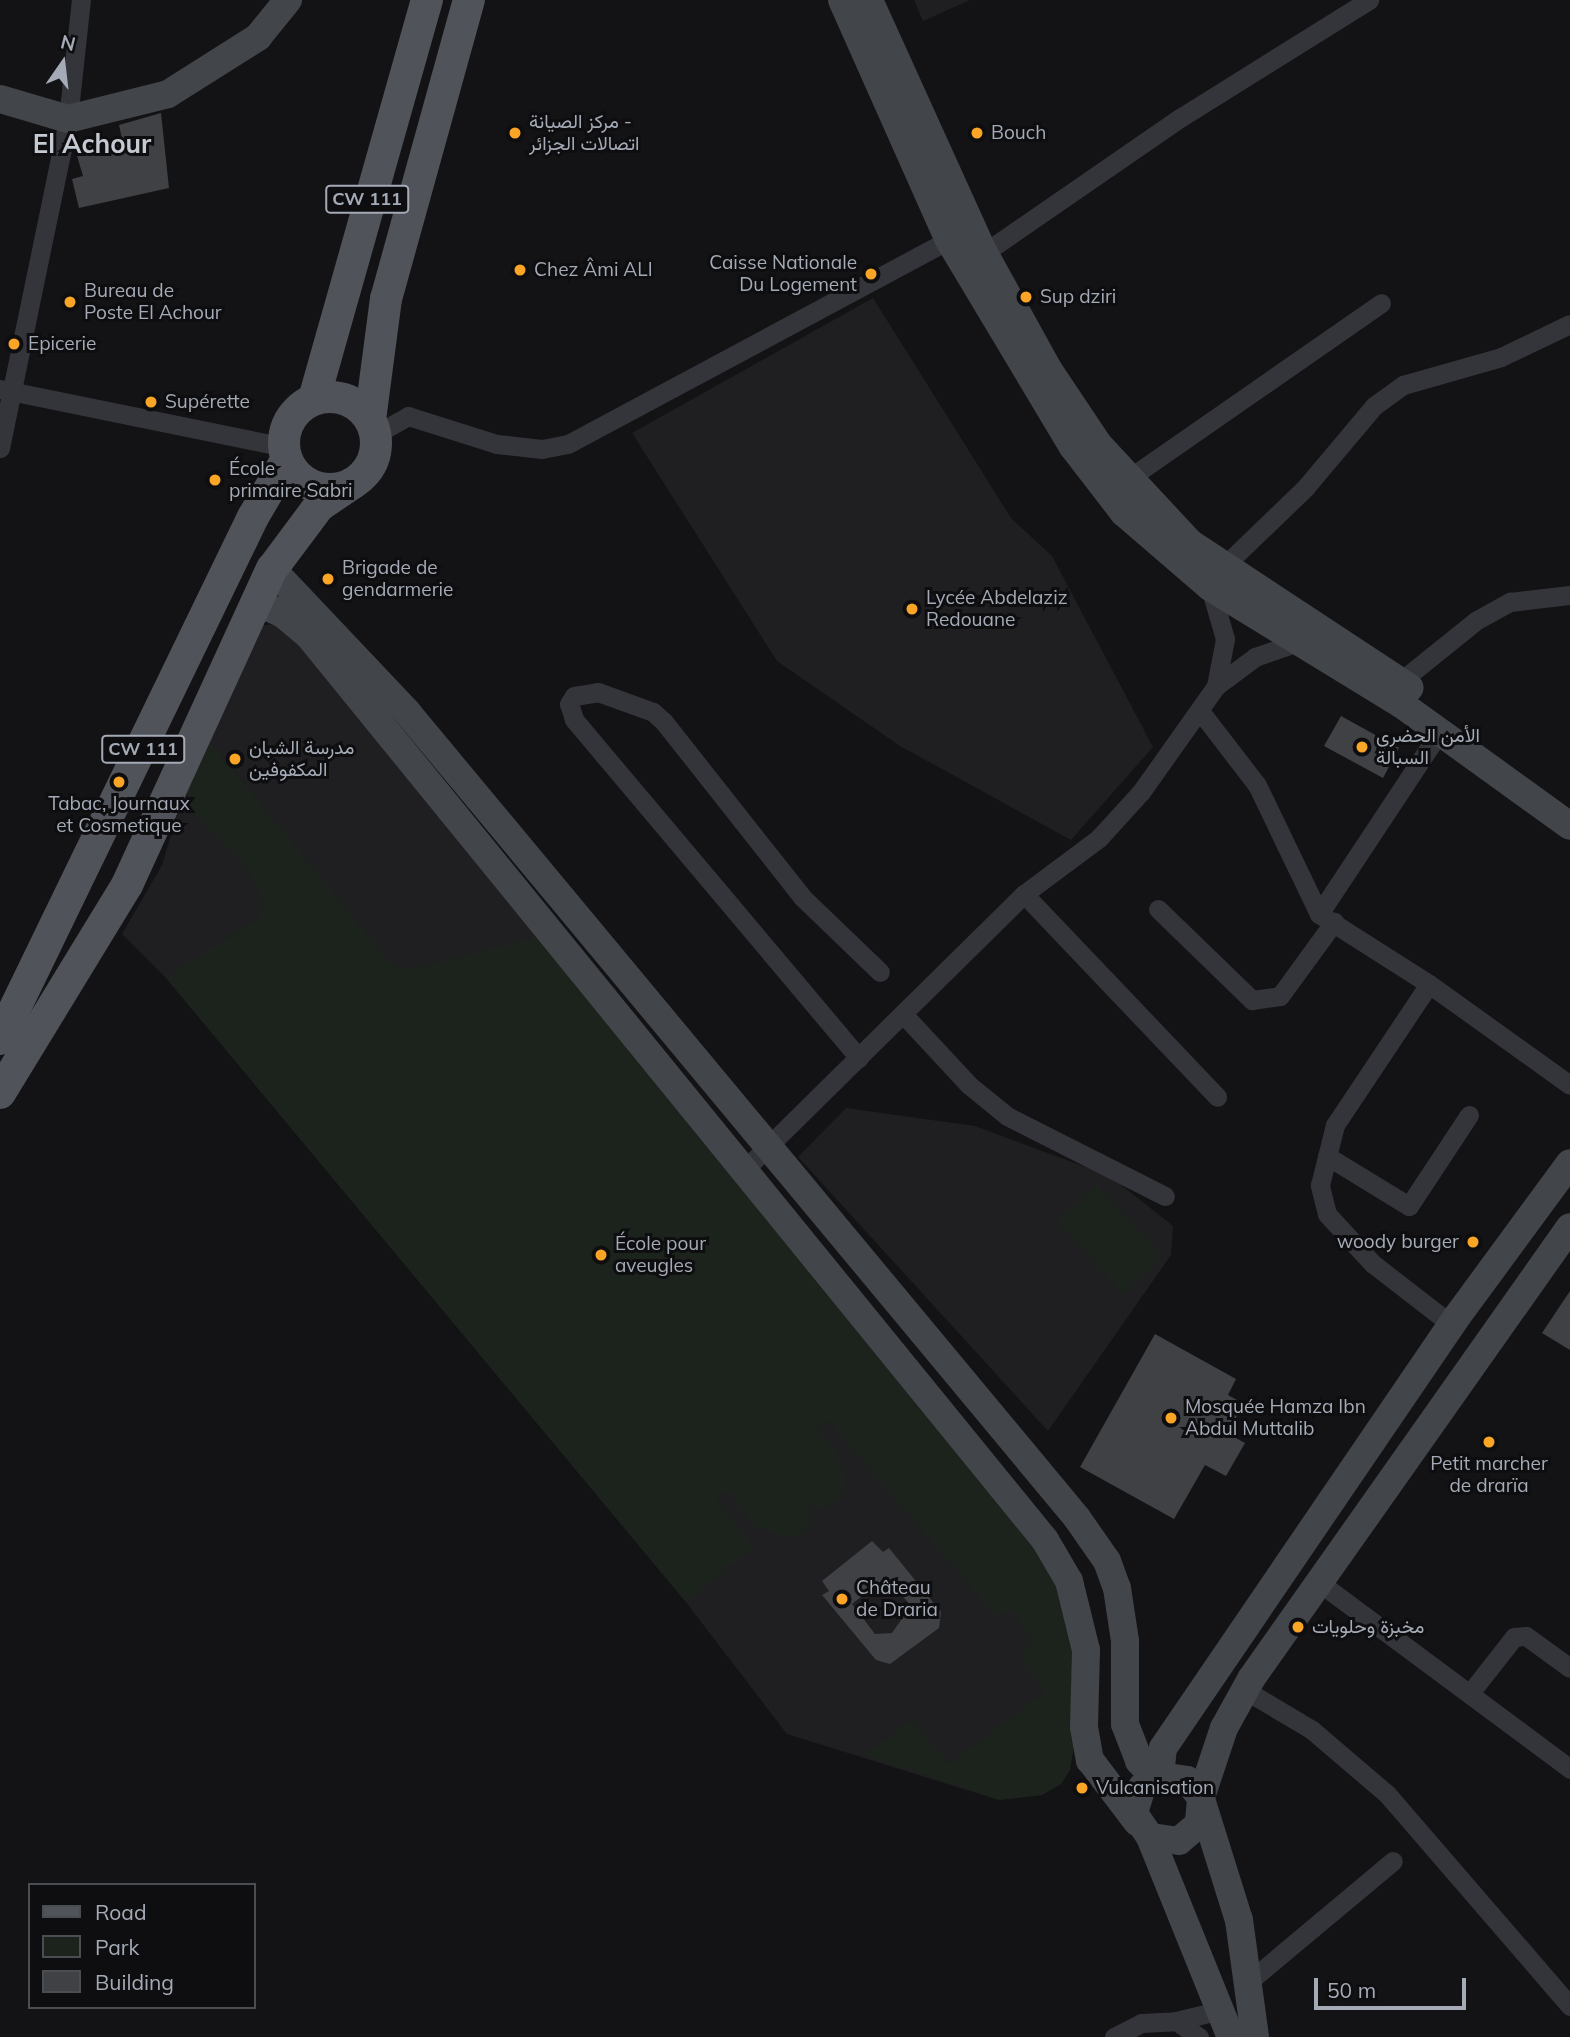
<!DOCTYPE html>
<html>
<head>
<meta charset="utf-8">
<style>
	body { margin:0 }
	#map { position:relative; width:1570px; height:2037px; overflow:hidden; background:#131315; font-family:Mulish,Vazirmatn,sans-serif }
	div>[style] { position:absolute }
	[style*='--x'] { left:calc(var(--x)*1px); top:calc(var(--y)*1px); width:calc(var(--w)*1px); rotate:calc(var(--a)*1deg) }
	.built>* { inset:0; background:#1f1f22 }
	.green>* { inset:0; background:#1b231c }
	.building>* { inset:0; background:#3f4145 }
	.street>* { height:19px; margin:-9.5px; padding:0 9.5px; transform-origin:9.5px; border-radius:9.5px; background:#34353a }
	.secondary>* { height:28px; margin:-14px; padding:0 14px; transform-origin:14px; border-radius:14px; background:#42454a }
	.primary>* { height:32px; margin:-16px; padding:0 16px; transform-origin:16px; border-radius:16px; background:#505359 }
	.primary>.ring { margin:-16px; padding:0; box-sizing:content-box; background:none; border:32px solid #505359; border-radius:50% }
	.dots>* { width:19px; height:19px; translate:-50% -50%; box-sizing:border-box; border:4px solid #0e0e10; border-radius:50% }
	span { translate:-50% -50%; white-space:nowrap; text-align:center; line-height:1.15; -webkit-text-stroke:6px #0e0e10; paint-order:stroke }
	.shield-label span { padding:2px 5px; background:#0e0e10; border:2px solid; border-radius:5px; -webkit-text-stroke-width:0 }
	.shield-label { font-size:18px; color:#a4abb6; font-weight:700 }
	.poi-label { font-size:19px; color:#a4abb6 }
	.left { translate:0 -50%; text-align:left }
	.right { translate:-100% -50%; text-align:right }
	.district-label { font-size:26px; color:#c5c9d2; font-weight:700 }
	.legend { position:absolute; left:28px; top:1883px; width:228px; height:126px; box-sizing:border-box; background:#0e0e10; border:2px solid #4a4d52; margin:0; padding:9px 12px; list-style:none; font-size:21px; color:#a4abb6 }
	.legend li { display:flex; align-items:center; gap:14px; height:35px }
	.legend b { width:35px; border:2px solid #4a4d52 }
	.north { position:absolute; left:28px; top:28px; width:70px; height:70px; -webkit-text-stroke:5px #0e0e10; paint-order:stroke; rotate:14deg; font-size:19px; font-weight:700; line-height:28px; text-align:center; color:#a4abb6 }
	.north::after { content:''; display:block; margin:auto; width:24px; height:32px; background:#a4abb6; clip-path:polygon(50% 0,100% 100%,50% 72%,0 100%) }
	.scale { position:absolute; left:1314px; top:1978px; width:152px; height:32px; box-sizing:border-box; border:4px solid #a4abb6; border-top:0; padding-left:9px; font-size:21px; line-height:24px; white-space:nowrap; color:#a4abb6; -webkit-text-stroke:5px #0e0e10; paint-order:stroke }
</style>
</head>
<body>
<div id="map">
	<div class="built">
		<i style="clip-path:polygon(914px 0,970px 0,923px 21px)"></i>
		<i style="clip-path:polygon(873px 298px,1011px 518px,1052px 556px,1153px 747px,1071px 840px,900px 746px,777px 661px,632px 433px)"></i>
		<i style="clip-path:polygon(279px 624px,291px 630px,1031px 1531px,1070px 1770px,1061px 1784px,1042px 1795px,999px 1800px,787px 1734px,685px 1601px,166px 978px,122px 934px,162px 865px,181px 802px,263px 625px)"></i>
		<i style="clip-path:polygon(846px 1108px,975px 1126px,1110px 1176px,1173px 1226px,1171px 1255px,1048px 1431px,798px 1157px)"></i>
	</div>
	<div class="green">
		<i style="clip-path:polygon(208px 740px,392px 965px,414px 969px,544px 935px,1031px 1531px,1059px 1583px,1073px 1626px,1077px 1729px,1070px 1770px,1061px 1784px,1042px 1795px,999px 1800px,863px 1755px,912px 1721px,949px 1764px,1045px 1693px,1020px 1655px,1034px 1642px,1011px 1610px,997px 1617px,828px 1420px,816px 1431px,836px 1450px,845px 1479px,839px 1500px,821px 1509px,807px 1499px,810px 1526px,798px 1536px,782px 1536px,757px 1528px,726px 1490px,716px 1499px,754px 1547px,685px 1601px,166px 978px,259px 918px,264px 903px,243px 861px,181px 802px)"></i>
		<i style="clip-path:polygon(1097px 1185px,1163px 1256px,1123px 1293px,1057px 1221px)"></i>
	</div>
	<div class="building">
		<i style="clip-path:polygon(161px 113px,169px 188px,79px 208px,72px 179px,83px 176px,75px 149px,122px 139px,119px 125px)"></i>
		<i style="clip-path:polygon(1341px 716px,1399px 748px,1383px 778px,1324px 746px)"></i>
		<i style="clip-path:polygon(1570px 1291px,1570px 1350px,1542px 1333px)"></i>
		<i style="clip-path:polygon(1155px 1334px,1236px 1379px,1228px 1395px,1244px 1404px,1227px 1433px,1245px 1443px,1226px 1476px,1205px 1465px,1174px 1519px,1080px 1467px)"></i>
		<i style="clip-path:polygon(evenodd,872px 1541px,883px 1552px,889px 1548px,941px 1612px,939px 1628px,890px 1664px,876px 1660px,822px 1595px,829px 1591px,822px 1581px,872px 1541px,886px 1577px,911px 1606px,892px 1633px,875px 1634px,852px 1604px,886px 1577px)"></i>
	</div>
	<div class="street">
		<i style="--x:984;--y:253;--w:238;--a:-34.6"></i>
		<i style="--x:1180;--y:118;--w:223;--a:-32"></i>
		<i style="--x:0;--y:389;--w:290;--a:11.5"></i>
		<i style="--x:376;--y:434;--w:37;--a:-29"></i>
		<i style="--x:408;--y:416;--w:93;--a:17.5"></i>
		<i style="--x:497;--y:444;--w:45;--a:6.3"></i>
		<i style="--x:542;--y:449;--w:26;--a:-11"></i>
		<i style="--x:568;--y:444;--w:432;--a:-28.2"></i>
		<i style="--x:0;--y:448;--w:336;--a:-78.3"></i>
		<i style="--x:68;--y:119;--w:120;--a:-83.8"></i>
		<i style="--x:1128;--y:479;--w:308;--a:-34.8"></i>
		<i style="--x:1223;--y:567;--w:114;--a:-43.9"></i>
		<i style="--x:1305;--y:488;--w:107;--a:-49.9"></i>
		<i style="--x:1374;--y:406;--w:36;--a:-36"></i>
		<i style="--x:1403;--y:385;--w:102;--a:-15.9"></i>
		<i style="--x:1501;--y:357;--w:76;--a:-25.6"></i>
		<i style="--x:1210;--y:587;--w:54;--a:73.9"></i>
		<i style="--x:1225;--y:639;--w:48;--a:100.8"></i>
		<i style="--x:1216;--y:686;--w:49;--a:-36.6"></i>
		<i style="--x:1255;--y:657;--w:49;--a:-19.2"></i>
		<i style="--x:1401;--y:681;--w:97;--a:-38.8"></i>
		<i style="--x:1477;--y:620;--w:38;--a:-29"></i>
		<i style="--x:1510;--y:602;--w:60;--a:-6.7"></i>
		<i style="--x:1200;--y:711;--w:93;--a:52.4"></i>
		<i style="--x:1257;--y:785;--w:143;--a:64.3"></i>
		<i style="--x:1319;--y:914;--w:130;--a:32.5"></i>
		<i style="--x:1024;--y:894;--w:280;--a:46.4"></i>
		<i style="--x:1158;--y:909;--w:131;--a:44.1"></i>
		<i style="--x:1252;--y:1000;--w:28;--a:-8"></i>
		<i style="--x:1280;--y:996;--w:92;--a:-53.9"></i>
		<i style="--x:1319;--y:914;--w:219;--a:-56.5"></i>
		<i style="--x:903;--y:1014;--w:97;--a:47.1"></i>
		<i style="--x:969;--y:1085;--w:49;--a:39.2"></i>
		<i style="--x:1007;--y:1116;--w:177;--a:26.9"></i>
		<i style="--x:859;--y:1058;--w:443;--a:-130.1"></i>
		<i style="--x:574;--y:719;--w:16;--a:-108"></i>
		<i style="--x:569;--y:704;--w:9;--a:-58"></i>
		<i style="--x:574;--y:696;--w:24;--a:-9"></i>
		<i style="--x:598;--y:692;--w:59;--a:20"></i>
		<i style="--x:653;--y:712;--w:15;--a:42"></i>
		<i style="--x:664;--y:722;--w:223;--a:51.7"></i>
		<i style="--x:802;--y:897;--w:108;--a:43.9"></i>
		<i style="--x:1327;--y:1156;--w:96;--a:31.4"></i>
		<i style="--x:1409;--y:1206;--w:109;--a:-56.6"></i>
		<i style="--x:742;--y:1172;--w:396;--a:-44.6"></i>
		<i style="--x:1024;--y:894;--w:94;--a:-36.7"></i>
		<i style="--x:1099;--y:838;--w:62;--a:-47.6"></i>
		<i style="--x:1141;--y:792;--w:130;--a:-54.7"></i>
		<i style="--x:1452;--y:1325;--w:100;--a:-142.3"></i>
		<i style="--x:1373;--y:1264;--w:68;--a:-132.6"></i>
		<i style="--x:1327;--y:1214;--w:30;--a:-104"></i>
		<i style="--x:1320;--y:1185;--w:62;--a:-76"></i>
		<i style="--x:1335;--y:1125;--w:169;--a:-56.3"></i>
		<i style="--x:1429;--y:984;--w:173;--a:35.6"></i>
		<i style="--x:1320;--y:1583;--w:312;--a:36.6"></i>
		<i style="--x:1245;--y:1690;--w:78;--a:30.8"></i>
		<i style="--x:1312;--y:1730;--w:99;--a:40.5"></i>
		<i style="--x:1387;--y:1794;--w:280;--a:49.2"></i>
		<i style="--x:1470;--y:1693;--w:71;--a:-51.8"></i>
		<i style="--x:1514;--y:1637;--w:12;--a:-5"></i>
		<i style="--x:1526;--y:1636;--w:54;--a:36"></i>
		<i style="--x:1247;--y:1983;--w:190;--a:-39.9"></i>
		<i style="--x:1114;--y:2037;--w:30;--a:-27"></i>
		<i style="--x:1141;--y:2023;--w:35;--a:-3"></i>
		<i style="--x:1199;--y:2037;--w:28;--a:-145"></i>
		<i style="--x:1176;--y:2021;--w:46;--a:-13.7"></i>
	</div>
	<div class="secondary">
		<i style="--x:842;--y:0;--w:263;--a:66"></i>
		<i style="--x:949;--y:240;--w:241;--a:59.1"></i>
		<i style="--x:1073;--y:447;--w:83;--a:52.3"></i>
		<i style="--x:1124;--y:513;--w:113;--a:40.7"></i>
		<i style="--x:1210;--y:587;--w:224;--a:31.5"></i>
		<i style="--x:1401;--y:704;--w:208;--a:35.8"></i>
		<i style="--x:869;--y:0;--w:278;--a:65.6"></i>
		<i style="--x:984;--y:253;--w:132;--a:61.1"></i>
		<i style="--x:1048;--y:369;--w:90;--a:56.3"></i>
		<i style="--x:1098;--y:444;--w:135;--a:47.1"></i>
		<i style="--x:1190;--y:543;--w:263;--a:33.4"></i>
		<i style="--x:0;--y:99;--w:71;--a:16.4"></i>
		<i style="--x:68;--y:119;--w:103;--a:-14"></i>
		<i style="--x:168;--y:94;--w:107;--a:-32.3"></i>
		<i style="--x:258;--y:37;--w:48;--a:-51"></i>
		<i style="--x:272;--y:569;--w:197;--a:46.6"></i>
		<i style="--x:407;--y:712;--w:1048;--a:50.26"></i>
		<i style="--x:1077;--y:1518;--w:52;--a:55.1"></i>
		<i style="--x:1107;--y:1561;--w:29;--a:70"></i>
		<i style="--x:1117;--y:1588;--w:54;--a:81.4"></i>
		<i style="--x:1125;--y:1641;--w:83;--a:90"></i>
		<i style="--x:1125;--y:1724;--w:40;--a:69"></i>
		<i style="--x:1139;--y:1761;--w:23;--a:47"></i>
		<i style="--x:255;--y:602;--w:30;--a:23"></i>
		<i style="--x:283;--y:614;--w:34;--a:40"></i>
		<i style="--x:309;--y:636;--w:1166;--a:50.85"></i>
		<i style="--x:1045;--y:1540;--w:48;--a:59.7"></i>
		<i style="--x:1069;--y:1581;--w:71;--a:76.2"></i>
		<i style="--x:1086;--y:1650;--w:77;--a:91.5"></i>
		<i style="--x:1084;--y:1727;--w:34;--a:80"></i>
		<i style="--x:1090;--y:1760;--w:78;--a:52.8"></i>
		<i style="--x:1160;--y:1776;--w:28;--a:-84"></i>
		<i style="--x:1163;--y:1748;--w:520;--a:-55.73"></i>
		<i style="--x:1456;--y:1318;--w:192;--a:-53.7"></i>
		<i style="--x:1201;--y:1797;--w:73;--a:-71.6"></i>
		<i style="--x:1224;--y:1728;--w:56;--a:-61.1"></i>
		<i style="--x:1251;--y:1679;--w:553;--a:-54.79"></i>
		<i style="--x:1201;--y:1799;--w:25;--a:95"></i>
		<i style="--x:1199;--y:1824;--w:26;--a:140"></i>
		<i style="--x:1179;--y:1841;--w:29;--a:-172"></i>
		<i style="--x:1150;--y:1837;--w:29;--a:-124"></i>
		<i style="--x:1134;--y:1813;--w:27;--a:-73"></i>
		<i style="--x:1142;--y:1787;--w:21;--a:-31"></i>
		<i style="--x:1160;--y:1776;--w:27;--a:8"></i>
		<i style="--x:1187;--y:1780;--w:22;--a:51"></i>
		<i style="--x:1201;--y:1797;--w:2;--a:90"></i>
		<i style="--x:1201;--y:1799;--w:127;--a:72.6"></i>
		<i style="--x:1239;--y:1920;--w:118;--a:82.2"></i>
		<i style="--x:1150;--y:1837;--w:216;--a:68"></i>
	</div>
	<div class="primary">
		<i class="ring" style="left:284px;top:397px;width:60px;height:60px"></i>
		<i style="--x:314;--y:399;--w:415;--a:-74.2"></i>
		<i style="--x:370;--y:420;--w:122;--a:-82.5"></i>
		<i style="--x:386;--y:299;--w:310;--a:-74.5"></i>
		<i style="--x:0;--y:1039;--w:580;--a:-64.14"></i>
		<i style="--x:253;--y:517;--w:67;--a:-59.6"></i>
		<i style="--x:0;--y:1093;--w:244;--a:-58.6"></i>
		<i style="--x:127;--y:885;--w:348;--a:-65.4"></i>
		<i style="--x:272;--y:569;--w:79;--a:-53.3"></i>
		<i style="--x:319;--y:506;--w:41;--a:-34.1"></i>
	</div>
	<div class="dots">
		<i style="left:515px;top:133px;background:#faa526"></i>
		<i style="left:977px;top:133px;background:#faa526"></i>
		<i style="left:520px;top:270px;background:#faa526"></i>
		<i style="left:871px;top:274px;background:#faa526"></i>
		<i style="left:1026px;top:297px;background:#faa526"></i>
		<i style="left:70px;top:302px;background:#faa526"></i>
		<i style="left:14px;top:344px;background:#faa526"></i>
		<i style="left:151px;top:402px;background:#faa526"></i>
		<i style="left:215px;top:480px;background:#faa526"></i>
		<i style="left:328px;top:579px;background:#faa526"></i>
		<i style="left:912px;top:609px;background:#faa526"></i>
		<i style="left:1362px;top:747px;background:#faa526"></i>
		<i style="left:235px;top:759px;background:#faa526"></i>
		<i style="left:119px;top:782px;background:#faa526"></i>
		<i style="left:1473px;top:1242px;background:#faa526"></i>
		<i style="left:601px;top:1255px;background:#faa526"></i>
		<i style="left:1171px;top:1418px;background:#faa526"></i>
		<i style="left:1489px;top:1442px;background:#faa526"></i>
		<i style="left:842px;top:1599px;background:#faa526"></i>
		<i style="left:1298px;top:1627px;background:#faa526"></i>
		<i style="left:1082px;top:1788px;background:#faa526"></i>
	</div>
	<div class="shield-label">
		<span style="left:367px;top:199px">CW 111</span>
		<span style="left:143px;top:749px">CW 111</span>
	</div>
	<div class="poi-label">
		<span class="left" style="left:529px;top:133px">مركز الصيانة -<br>اتصالات الجزائر</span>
		<span class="left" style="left:991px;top:133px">Bouch</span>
		<span class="right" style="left:857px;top:274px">Caisse Nationale<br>Du Logement</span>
		<span class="left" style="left:534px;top:270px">Chez Âmi ALI</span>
		<span class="left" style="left:84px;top:302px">Bureau de<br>Poste El Achour</span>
		<span class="left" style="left:1040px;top:297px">Sup dziri</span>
		<span class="left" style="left:28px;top:344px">Epicerie</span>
		<span class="left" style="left:165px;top:402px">Supérette</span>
		<span class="left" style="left:229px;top:480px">École<br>primaire Sabri</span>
		<span class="left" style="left:342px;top:579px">Brigade de<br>gendarmerie</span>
		<span class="left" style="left:926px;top:609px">Lycée Abdelaziz<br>Redouane</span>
		<span class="left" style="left:1376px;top:747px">الأمن الحضري<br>السبالة</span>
		<span class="left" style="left:249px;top:759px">مدرسة الشبان<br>المكفوفين</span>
		<span style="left:119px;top:815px">Tabac, Journaux<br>et Cosmetique</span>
		<span class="right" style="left:1459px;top:1242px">woody burger</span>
		<span class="left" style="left:615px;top:1255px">École pour<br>aveugles</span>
		<span class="left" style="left:1185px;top:1418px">Mosquée Hamza Ibn<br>Abdul Muttalib</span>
		<span style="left:1489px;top:1475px">Petit marcher<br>de drarïa</span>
		<span class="left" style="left:856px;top:1599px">Château<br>de Draria</span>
		<span class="left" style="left:1312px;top:1627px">مخبزة وحلويات</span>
		<span class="left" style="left:1096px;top:1788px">Vulcanisation</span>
	</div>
	<div class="district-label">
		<span style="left:92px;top:144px">El Achour</span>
	</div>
	<ul class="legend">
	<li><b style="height:9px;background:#505359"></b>Road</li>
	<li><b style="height:19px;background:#1b231c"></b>Park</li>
	<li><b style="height:19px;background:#3f4145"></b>Building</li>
	</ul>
	<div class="north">N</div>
	<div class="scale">50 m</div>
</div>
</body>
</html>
